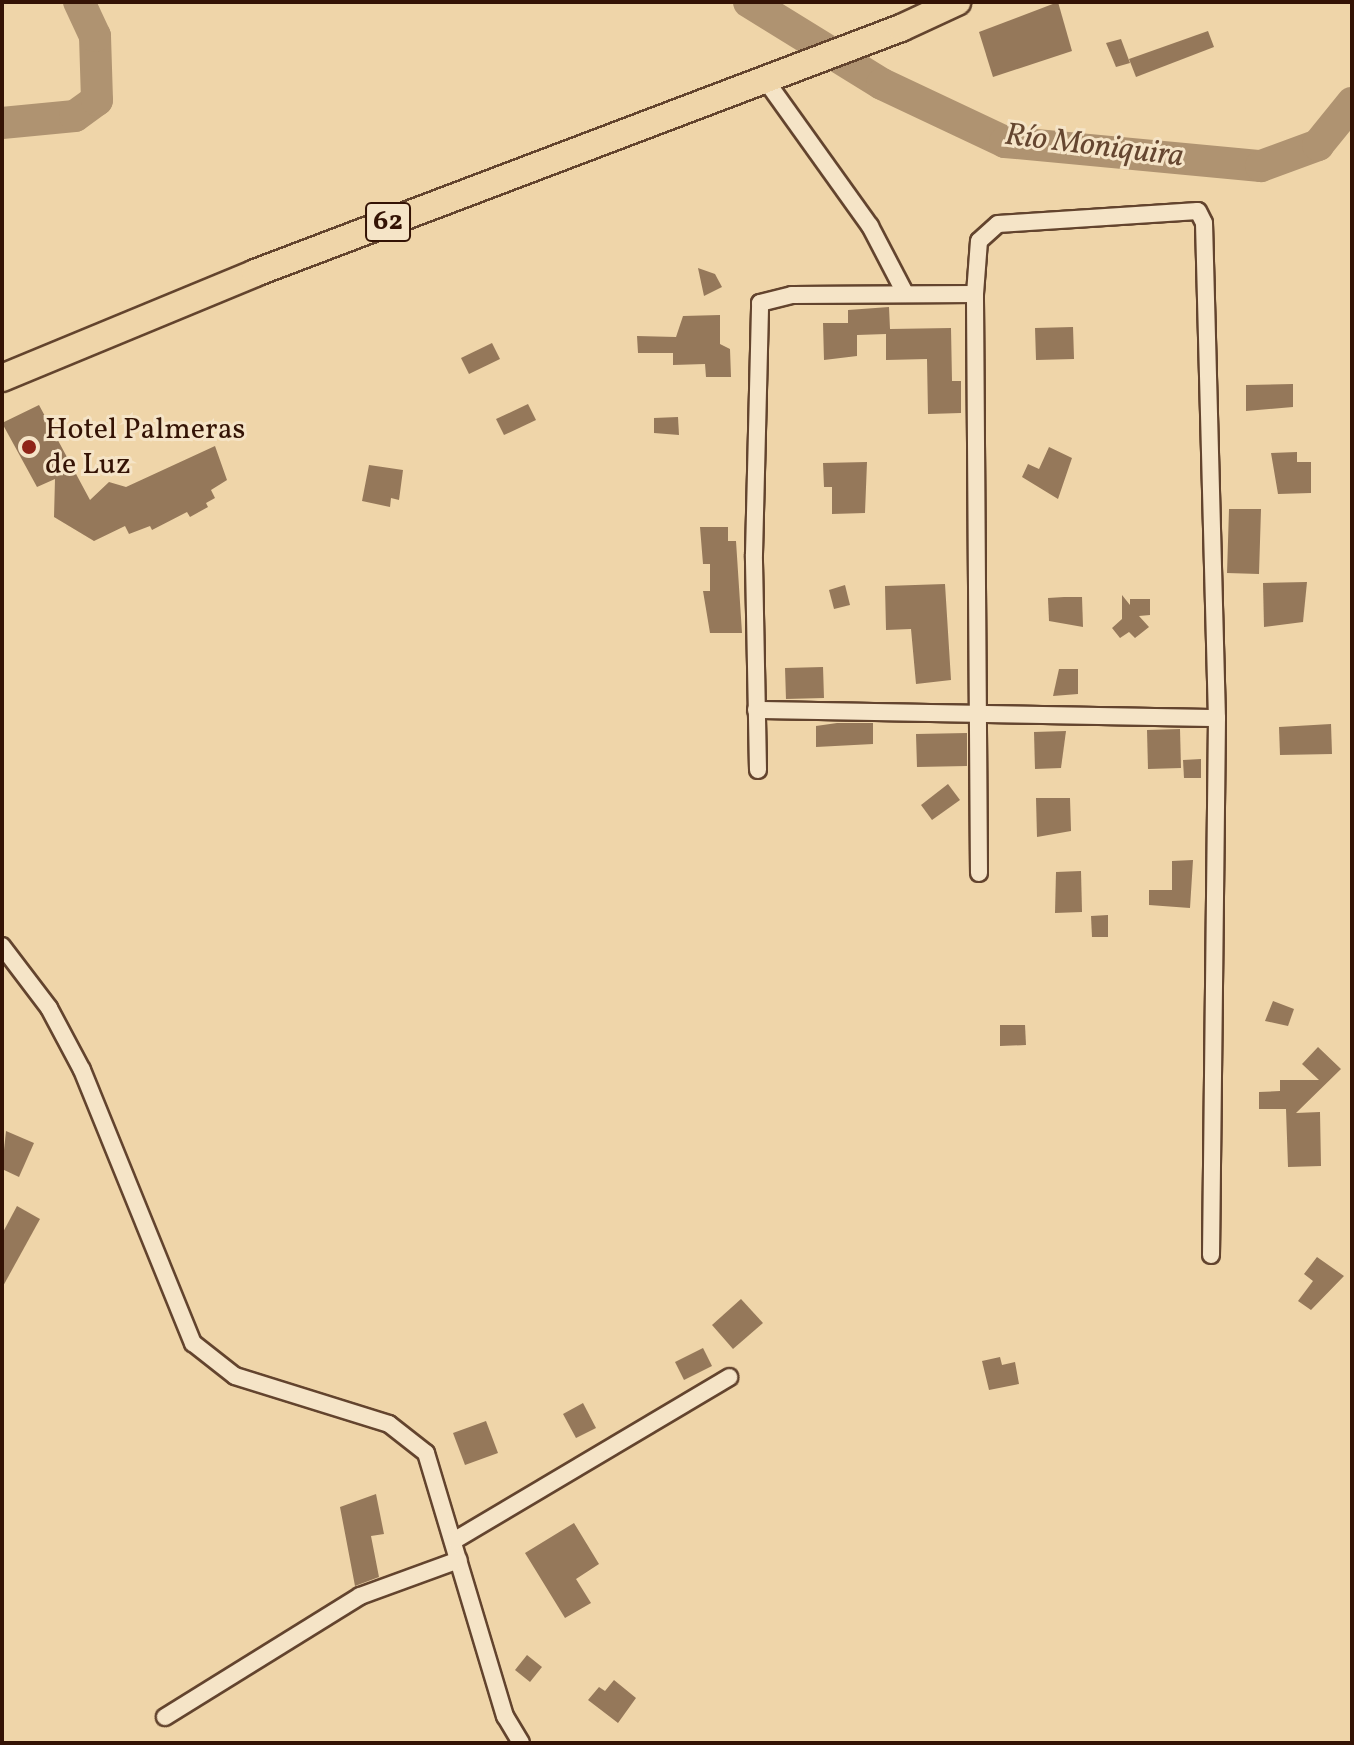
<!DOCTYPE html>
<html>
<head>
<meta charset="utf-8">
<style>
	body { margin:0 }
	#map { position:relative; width:1354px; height:1745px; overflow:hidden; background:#efd5a9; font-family:Vollkorn,serif }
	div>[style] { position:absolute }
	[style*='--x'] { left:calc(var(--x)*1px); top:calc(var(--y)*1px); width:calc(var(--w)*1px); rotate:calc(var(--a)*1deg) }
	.river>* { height:32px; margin:-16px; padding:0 16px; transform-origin:16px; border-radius:16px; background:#af9371 }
	.building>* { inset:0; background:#95785a }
	.roads { filter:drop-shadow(2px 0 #63442e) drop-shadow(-2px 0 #63442e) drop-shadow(0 2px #63442e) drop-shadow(0 -2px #63442e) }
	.street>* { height:16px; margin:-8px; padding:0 8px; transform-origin:8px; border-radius:8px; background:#f5e4c7 }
	.primary>* { height:26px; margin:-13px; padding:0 13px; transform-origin:13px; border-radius:13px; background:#efd5a9 }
	.dots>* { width:22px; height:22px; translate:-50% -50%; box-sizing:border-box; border:4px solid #f5e4c7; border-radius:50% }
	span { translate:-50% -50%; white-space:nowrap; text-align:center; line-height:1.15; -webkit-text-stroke:6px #f5e4c7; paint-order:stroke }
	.shield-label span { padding:2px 6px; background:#f5e4c7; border:2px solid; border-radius:6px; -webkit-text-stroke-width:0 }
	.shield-label { font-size:28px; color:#341305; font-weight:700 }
	.poi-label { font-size:30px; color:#341305 }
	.left { translate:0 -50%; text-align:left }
	.water-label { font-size:32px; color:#654630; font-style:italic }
	.frame { position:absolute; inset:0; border:4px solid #341305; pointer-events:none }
</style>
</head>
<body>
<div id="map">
	<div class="river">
		<i style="--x:749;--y:2;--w:156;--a:31.7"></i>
		<i style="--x:882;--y:84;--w:136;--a:25.2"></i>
		<i style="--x:1005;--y:142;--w:257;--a:5.4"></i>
		<i style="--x:1261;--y:166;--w:61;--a:-20.2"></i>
		<i style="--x:1318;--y:145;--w:54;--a:-51"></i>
		<i style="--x:2;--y:123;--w:73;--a:-5.5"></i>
		<i style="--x:75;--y:116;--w:27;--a:-36"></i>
		<i style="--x:97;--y:100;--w:64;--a:-91.8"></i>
		<i style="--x:95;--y:36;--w:38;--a:-115"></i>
	</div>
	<div class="building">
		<i style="clip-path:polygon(1058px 2px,1072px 51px,993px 77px,979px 32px)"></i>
		<i style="clip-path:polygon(1208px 31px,1214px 47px,1136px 77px,1129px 59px)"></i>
		<i style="clip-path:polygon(1121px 39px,1130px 63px,1116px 67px,1106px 43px)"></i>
		<i style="clip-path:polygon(698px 268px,715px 274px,722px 287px,704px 296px)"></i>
		<i style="clip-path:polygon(889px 307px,890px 329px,951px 328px,952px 381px,961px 381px,961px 413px,928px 414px,927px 359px,886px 360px,886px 334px,857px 335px,857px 356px,824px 360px,823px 323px,848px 323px,848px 310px)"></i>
		<i style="clip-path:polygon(720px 315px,720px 344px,730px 349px,731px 377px,706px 377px,705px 364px,673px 365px,673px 353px,638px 353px,637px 336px,676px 337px,683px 316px)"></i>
		<i style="clip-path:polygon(1073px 327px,1074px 359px,1036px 360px,1035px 328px)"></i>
		<i style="clip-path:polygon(492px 343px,500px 359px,469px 374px,461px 358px)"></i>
		<i style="clip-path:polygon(1293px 384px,1293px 407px,1246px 411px,1246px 385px)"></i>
		<i style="clip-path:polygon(528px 404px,536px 420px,504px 435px,496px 419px)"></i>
		<i style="clip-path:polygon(39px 405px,90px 500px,109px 482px,126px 487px,215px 446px,227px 480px,211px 490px,215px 498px,206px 503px,208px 507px,190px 517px,187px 512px,152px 530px,150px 526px,129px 534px,125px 526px,94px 541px,54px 517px,55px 479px,37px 487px,2px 423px)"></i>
		<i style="clip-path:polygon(678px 417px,679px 435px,654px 433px,654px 418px)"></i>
		<i style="clip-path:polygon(1049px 447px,1072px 458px,1058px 499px,1022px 477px,1028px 464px,1039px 469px)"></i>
		<i style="clip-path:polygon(1297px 452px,1297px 462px,1311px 462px,1311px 493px,1278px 494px,1271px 453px)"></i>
		<i style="clip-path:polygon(867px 462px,865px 513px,832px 514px,832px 487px,824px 487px,823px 463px)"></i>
		<i style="clip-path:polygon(369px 465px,403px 470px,399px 500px,391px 498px,390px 507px,362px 501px)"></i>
		<i style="clip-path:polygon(1229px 509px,1261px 509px,1259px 574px,1227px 573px)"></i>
		<i style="clip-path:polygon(700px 527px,728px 527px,728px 541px,736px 541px,742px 633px,710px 633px,703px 591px,710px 591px,710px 564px,703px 564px)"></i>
		<i style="clip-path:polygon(1307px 582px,1303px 622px,1264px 627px,1263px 583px)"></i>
		<i style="clip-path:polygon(945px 584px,951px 680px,916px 684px,911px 629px,886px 630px,885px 586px)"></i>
		<i style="clip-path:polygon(845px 585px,850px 605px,834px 609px,829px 590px)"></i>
		<i style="clip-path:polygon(1122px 595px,1130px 605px,1130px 599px,1150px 599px,1150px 615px,1139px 616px,1149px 627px,1135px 638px,1129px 632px,1120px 638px,1112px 628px,1122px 619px)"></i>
		<i style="clip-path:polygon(1064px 597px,1082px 597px,1083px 627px,1049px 621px,1048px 598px)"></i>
		<i style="clip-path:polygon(823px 667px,824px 698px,786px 699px,785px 668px)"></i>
		<i style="clip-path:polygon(1059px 669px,1078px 669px,1078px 694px,1053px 696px)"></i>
		<i style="clip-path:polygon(837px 723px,873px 723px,873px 744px,816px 747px,816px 726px)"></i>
		<i style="clip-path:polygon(1331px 724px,1332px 754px,1280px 755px,1279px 727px)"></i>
		<i style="clip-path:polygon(1180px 729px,1181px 768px,1148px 769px,1147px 730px)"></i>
		<i style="clip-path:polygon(1066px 731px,1061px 768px,1035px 769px,1034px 732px)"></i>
		<i style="clip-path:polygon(967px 733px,967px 766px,917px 767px,916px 734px)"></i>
		<i style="clip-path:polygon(1201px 759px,1201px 778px,1184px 778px,1183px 760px)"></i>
		<i style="clip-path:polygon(948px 784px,960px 800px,932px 820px,921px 805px)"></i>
		<i style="clip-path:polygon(1036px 798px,1070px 798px,1071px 831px,1037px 837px)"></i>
		<i style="clip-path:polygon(1193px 860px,1190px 908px,1149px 905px,1149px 890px,1172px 890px,1172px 861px)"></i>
		<i style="clip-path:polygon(1081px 871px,1082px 912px,1055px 913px,1056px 872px)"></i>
		<i style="clip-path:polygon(1108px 915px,1108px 937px,1092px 937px,1091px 916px)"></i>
		<i style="clip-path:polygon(1273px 1001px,1294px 1009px,1288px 1026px,1265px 1021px)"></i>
		<i style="clip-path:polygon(1000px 1025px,1025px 1025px,1026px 1045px,1000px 1046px)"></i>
		<i style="clip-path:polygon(1318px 1047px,1341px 1069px,1296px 1113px,1320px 1112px,1321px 1166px,1288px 1167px,1286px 1109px,1259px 1109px,1259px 1092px,1280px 1091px,1280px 1080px,1319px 1080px,1302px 1064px)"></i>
		<i style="clip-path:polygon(6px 1131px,34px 1143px,19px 1177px,2px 1169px)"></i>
		<i style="clip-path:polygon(17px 1206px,40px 1219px,2px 1288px,2px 1234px)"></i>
		<i style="clip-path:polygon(1317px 1257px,1344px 1276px,1311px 1310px,1298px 1301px,1313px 1281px,1304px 1274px)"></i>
		<i style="clip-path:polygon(741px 1299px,763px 1323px,733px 1349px,712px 1325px)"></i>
		<i style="clip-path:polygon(703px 1348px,712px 1366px,684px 1380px,675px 1362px)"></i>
		<i style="clip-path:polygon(1000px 1357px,1002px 1365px,1015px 1362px,1019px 1384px,989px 1390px,982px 1361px)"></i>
		<i style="clip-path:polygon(583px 1403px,596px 1428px,576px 1438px,563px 1414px)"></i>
		<i style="clip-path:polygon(486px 1421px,498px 1453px,465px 1465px,453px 1433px)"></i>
		<i style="clip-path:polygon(376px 1494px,384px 1534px,371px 1536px,379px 1577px,355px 1586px,340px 1507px)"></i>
		<i style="clip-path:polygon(574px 1523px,599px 1564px,576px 1579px,591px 1603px,565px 1618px,525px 1553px)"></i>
		<i style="clip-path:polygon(527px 1655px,542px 1667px,530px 1682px,515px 1670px)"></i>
		<i style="clip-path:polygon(614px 1680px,636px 1698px,618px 1723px,588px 1700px,599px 1687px,605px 1691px)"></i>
	</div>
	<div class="roads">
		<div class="street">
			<i style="--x:764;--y:78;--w:182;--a:54.4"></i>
			<i style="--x:870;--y:226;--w:76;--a:62.4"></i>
			<i style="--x:756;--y:710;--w:461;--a:1"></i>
			<i style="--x:758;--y:770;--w:216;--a:-91.1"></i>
			<i style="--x:754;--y:554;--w:251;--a:-88.6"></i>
			<i style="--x:760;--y:303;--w:33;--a:-14"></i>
			<i style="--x:792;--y:295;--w:183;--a:-0.3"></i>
			<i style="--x:979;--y:873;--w:579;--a:-90.4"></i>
			<i style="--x:975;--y:294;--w:53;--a:-85.7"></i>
			<i style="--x:979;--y:241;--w:25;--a:-42"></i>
			<i style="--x:998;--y:224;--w:200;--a:-3.7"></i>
			<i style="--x:1198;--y:211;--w:13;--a:63"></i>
			<i style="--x:1204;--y:223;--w:495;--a:88.5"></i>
			<i style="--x:1217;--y:718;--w:537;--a:90.64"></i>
			<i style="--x:2;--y:946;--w:78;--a:52.8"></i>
			<i style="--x:49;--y:1008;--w:70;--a:62"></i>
			<i style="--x:82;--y:1070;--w:295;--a:67.9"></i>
			<i style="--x:193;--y:1343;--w:53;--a:38.2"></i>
			<i style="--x:235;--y:1376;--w:161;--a:17.3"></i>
			<i style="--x:389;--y:1424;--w:47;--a:38.1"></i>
			<i style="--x:426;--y:1453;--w:275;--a:73.3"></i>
			<i style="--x:505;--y:1716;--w:31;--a:59"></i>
			<i style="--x:455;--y:1540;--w:319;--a:-30.7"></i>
			<i style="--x:165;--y:1717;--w:229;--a:-31.8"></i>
			<i style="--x:360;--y:1596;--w:105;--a:-20"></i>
		</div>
		<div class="primary">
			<i style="--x:2;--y:378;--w:274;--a:-22.5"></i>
			<i style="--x:255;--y:273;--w:691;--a:-20.77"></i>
			<i style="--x:901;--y:28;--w:62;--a:-24.9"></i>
		</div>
	</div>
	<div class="dots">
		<i style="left:29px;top:447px;background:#8f2418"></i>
	</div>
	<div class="shield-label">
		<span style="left:388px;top:222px">62</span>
	</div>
	<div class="poi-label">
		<span class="left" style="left:45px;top:447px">Hotel Palmeras<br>de Luz</span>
	</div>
	<div class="water-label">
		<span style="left:1094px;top:147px;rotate:7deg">Río Moniquira</span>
	</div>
	<div class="frame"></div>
</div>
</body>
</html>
